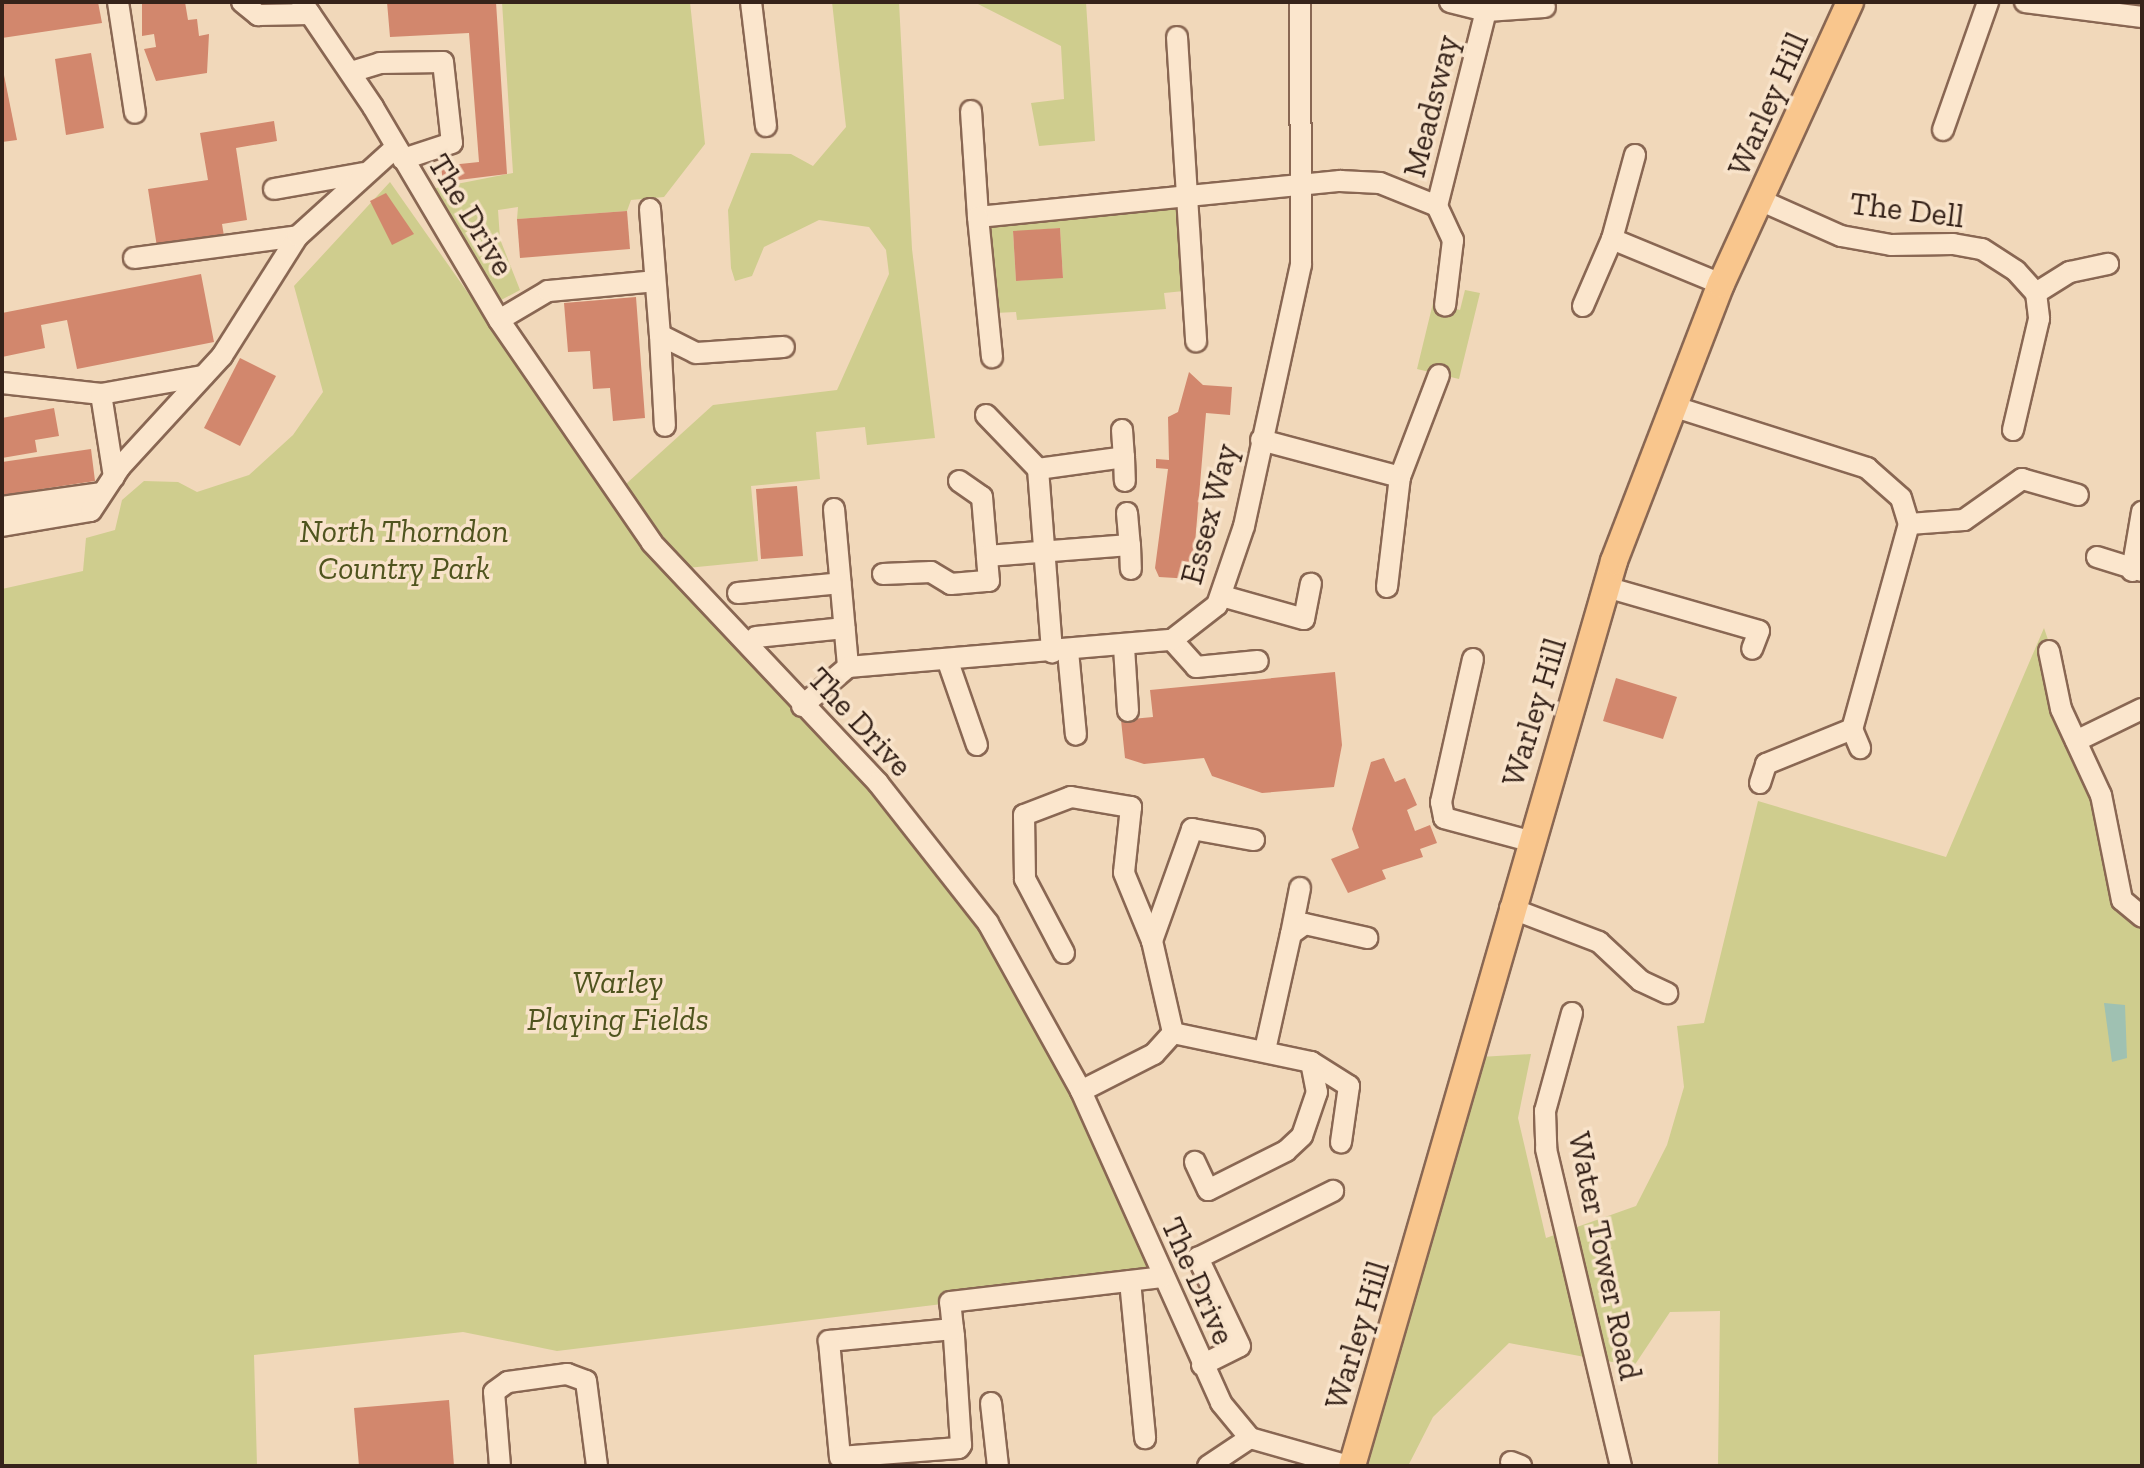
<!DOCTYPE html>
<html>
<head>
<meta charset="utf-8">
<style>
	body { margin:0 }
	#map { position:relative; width:2144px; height:1468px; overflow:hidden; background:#f1d8ba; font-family:"Zilla Slab",serif }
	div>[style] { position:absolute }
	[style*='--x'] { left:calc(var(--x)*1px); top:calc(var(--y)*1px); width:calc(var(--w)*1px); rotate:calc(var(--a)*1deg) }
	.green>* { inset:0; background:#cfcd8e }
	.water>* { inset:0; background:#9fc1b2 }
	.building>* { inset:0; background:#d2876d }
	.roads { filter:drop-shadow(2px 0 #896753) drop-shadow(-2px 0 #896753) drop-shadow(0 2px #896753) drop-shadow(0 -2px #896753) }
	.minor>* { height:20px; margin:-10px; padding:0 10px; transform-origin:10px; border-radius:10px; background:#fbe6cd }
	.major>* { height:26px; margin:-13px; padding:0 13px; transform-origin:13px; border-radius:13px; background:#f9c68d }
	span { translate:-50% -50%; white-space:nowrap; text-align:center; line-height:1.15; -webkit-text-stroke:7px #f8e3ca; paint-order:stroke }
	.street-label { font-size:32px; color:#36231a }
	.park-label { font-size:32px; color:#4f541e; font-style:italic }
	.frame { position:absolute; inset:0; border:4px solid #36231a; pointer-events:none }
</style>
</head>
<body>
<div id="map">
	<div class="green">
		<i style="clip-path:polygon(502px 2px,690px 2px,705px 144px,664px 197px,631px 200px,627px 211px,517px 219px,518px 207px,498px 210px,500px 239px,520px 290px,490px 306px,421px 191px,513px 173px)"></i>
		<i style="clip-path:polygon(832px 2px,899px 2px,912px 249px,935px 438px,867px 445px,865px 427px,816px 432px,820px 479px,751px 486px,758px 561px,677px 569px,988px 923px,1163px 1277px,557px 1351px,463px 1332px,254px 1355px,257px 1466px,2px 1466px,2px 589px,83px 571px,86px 538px,115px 530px,122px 500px,144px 481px,178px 482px,197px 492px,249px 475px,293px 435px,323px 392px,294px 286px,390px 182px,646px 546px,616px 493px,713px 405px,837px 390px,889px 274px,886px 250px,869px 227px,819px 220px,764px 247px,752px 276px,735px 281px,731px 268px,728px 210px,751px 153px,791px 154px,813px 166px,846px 127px)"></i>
		<i style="clip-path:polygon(974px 2px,1086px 2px,1095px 141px,1039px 146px,1031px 103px,1064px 99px,1061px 46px)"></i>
		<i style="clip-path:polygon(evenodd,1178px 209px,1184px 291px,1164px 293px,1166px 309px,1017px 320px,1016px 312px,994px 313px,984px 223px,1178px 209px,1060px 228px,1063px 277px,1016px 281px,1013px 232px,1060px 228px)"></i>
		<i style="clip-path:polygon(1465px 290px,1480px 293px,1459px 379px,1417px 369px,1433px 303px,1460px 310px)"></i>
		<i style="clip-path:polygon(2044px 628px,2101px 795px,2122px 900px,2142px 917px,2142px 1466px,1718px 1466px,1720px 1311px,1670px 1312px,1634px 1366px,1509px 1343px,1433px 1417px,1408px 1466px,1368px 1466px,1480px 1057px,1531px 1054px,1518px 1118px,1546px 1238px,1636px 1206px,1667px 1145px,1684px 1087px,1677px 1026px,1704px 1023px,1758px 801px,1946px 857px)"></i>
	</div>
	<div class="water">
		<i style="clip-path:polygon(2104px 1003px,2125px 1005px,2127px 1058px,2112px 1062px)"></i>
	</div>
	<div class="building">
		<i style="clip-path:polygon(2px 2px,98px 2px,102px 23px,2px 38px)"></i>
		<i style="clip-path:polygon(142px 2px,185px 2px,188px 20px,197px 19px,199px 36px,209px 34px,207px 73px,156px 81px,144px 49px,156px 47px,154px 34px,142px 36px)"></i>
		<i style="clip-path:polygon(387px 2px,496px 2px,507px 174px,443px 182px,441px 166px,479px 162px,469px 33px,390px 37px)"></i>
		<i style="clip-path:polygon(91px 53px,104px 128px,66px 135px,55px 59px)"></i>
		<i style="clip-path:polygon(2px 65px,17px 140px,2px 142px)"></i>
		<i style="clip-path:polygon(274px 121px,277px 141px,236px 148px,247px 220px,222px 224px,224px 236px,157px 247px,148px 189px,208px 180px,200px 133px)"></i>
		<i style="clip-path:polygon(386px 193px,414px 234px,392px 245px,370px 201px)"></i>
		<i style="clip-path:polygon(627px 211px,630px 249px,520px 258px,517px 219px)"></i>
		<i style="clip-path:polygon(1060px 228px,1063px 278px,1016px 281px,1013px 231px)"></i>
		<i style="clip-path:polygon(201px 274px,214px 342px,77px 369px,67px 320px,41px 325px,45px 348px,2px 357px,2px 313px)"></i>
		<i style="clip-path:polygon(636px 297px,645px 418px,613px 421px,610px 388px,593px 389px,590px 351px,568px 352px,564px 303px)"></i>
		<i style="clip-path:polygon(240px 358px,276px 376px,240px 446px,204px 428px)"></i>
		<i style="clip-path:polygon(1189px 372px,1203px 385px,1232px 387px,1230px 415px,1206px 413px,1192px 579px,1159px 577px,1155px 568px,1168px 469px,1156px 468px,1156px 459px,1169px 460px,1168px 417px,1178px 412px)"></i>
		<i style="clip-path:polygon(54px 408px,59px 436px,35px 440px,37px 452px,2px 458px,2px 418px)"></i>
		<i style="clip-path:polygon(91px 449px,95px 481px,2px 495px,2px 462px)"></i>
		<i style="clip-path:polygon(797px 486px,803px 556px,761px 559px,756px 489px)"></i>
		<i style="clip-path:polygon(1335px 672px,1342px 745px,1334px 787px,1262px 793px,1212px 776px,1204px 758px,1144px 764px,1125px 758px,1121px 720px,1153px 717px,1150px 690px)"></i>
		<i style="clip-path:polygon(1616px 678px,1677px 697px,1663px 739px,1603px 721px)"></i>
		<i style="clip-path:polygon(1384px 758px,1395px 782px,1405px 778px,1417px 805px,1407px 810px,1415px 831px,1430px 825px,1437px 843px,1420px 849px,1423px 857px,1382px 870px,1386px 879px,1348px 893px,1331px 859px,1359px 848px,1352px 829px,1371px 762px)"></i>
		<i style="clip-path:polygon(449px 1400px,454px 1466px,359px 1466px,354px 1408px)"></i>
	</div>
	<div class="roads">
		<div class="minor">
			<i style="--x:118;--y:2;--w:112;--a:81.3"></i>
			<i style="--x:242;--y:2;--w:21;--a:39"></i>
			<i style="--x:258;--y:15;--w:52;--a:-1.1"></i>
			<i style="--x:302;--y:2;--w:127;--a:55.9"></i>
			<i style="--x:373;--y:107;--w:247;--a:59.4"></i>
			<i style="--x:499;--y:320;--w:270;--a:55.5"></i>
			<i style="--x:652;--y:543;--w:330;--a:46.7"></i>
			<i style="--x:878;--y:783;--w:178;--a:51.8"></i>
			<i style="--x:988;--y:923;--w:192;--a:61"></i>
			<i style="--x:1081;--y:1091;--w:342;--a:65.8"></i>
			<i style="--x:1221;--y:1403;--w:45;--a:50.4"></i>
			<i style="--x:1250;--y:1438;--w:103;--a:15.8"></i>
			<i style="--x:751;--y:2;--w:125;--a:83.1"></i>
			<i style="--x:2025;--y:2;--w:118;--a:7.3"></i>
			<i style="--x:1486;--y:11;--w:59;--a:-3.9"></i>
			<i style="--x:1177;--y:37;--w:305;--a:86.4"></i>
			<i style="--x:351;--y:72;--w:30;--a:-17"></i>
			<i style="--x:380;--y:63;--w:63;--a:-0.9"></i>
			<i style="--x:443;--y:62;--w:81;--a:83.7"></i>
			<i style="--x:452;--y:143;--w:52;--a:161.9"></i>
			<i style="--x:971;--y:111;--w:106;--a:86.2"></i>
			<i style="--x:978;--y:217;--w:364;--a:-5.7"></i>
			<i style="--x:1340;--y:181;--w:40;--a:2.9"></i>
			<i style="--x:1380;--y:183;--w:61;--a:22"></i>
			<i style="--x:1437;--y:206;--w:201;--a:-75.9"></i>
			<i style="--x:1486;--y:11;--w:37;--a:-166"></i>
			<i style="--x:1943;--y:130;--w:136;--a:-70.6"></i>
			<i style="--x:1635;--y:155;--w:87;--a:105.3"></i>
			<i style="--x:1612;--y:239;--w:118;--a:22.4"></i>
			<i style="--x:274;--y:189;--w:91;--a:-10.1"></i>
			<i style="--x:1762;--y:201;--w:86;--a:23.9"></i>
			<i style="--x:1841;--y:236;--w:51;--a:10.2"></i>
			<i style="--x:1891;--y:245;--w:62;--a:-0.9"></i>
			<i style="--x:1953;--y:244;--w:29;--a:10"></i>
			<i style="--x:1982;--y:249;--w:40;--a:32.9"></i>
			<i style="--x:2016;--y:271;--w:30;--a:48"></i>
			<i style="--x:2036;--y:293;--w:26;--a:83"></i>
			<i style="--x:2039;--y:319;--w:114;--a:103.2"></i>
			<i style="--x:1437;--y:206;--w:38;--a:65"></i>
			<i style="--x:1453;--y:240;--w:66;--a:96.9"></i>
			<i style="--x:650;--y:209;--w:126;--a:85.5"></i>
			<i style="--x:660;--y:335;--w:40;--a:26.6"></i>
			<i style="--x:696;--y:353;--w:88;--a:-3.9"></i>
			<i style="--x:978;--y:217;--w:141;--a:84.3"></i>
			<i style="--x:134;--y:258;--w:165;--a:-7.6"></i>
			<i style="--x:2036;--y:293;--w:40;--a:-32"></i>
			<i style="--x:2070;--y:272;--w:39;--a:-12"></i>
			<i style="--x:1583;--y:306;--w:73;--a:-66.6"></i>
			<i style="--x:499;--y:320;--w:57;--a:-30.6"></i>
			<i style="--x:548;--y:291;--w:107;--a:-5.3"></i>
			<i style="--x:660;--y:335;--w:91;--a:86.9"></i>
			<i style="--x:2;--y:383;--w:100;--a:6.3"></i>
			<i style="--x:1672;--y:406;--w:205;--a:17.6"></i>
			<i style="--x:1867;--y:468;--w:45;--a:41.4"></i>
			<i style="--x:1901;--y:498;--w:27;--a:73"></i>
			<i style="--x:1909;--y:524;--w:213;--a:105.5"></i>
			<i style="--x:1852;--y:729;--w:21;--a:67"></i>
			<i style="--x:986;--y:415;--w:75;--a:46.1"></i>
			<i style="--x:1038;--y:469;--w:184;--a:85.6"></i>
			<i style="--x:1122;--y:430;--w:27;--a:86"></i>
			<i style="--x:1261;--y:440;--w:144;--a:14.9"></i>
			<i style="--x:1038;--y:469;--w:87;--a:-7.9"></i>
			<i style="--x:1124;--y:457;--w:24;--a:88"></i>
			<i style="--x:114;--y:477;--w:84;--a:-98.9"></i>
			<i style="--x:101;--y:394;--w:104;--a:-10"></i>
			<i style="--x:959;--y:481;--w:28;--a:35"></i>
			<i style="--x:982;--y:497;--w:59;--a:85.2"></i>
			<i style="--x:2;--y:507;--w:101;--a:-8"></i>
			<i style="--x:834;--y:509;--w:159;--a:84.9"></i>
			<i style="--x:1127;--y:513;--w:32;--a:85"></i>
			<i style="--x:1909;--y:524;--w:55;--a:-4.2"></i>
			<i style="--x:1964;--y:520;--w:71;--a:-35.3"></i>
			<i style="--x:2022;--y:479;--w:58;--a:15.9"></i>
			<i style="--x:2;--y:526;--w:90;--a:-9.6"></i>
			<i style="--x:91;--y:511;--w:53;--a:-56.6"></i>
			<i style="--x:120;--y:467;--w:151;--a:-47.4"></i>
			<i style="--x:222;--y:356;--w:142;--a:-57.7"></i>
			<i style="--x:298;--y:236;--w:132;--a:-42.2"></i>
			<i style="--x:2097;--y:557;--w:47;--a:17.3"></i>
			<i style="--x:2132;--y:571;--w:60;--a:-80.4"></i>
			<i style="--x:883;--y:574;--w:48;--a:-2.4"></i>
			<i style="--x:931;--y:572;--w:23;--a:31"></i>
			<i style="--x:951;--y:584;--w:38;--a:-5"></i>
			<i style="--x:989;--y:581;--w:25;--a:-95"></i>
			<i style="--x:987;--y:556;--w:143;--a:-4.4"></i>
			<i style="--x:1130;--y:545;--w:24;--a:88"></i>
			<i style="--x:1387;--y:587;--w:111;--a:-83.3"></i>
			<i style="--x:1400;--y:477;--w:109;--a:-69.1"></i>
			<i style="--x:1606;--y:587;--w:159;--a:16"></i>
			<i style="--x:1759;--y:631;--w:19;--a:111"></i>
			<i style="--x:738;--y:593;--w:103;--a:-5.5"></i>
			<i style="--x:1222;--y:596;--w:85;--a:15.7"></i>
			<i style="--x:1304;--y:619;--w:36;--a:-79"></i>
			<i style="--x:756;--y:637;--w:89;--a:-5.8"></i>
			<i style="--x:1172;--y:640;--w:36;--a:48"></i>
			<i style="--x:1196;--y:667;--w:62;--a:-5.5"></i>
			<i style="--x:1124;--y:647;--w:64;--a:86.4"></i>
			<i style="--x:1068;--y:651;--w:84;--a:84.6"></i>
			<i style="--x:2049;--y:651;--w:59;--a:78.3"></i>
			<i style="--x:2061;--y:709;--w:95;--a:65.1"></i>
			<i style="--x:2101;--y:795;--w:107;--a:78.7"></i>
			<i style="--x:2122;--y:900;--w:26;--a:40"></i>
			<i style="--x:947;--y:659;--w:91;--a:70.8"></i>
			<i style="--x:1473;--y:659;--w:147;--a:102.6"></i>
			<i style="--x:1441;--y:802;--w:16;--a:79"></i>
			<i style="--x:1444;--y:818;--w:89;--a:15"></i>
			<i style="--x:802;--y:706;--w:60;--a:-40.3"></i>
			<i style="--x:848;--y:667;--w:325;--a:-4.8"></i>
			<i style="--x:1172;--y:640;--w:57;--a:-37.9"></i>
			<i style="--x:1217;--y:605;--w:83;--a:-71.1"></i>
			<i style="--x:1244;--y:526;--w:267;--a:-77.7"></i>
			<i style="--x:1301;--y:265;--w:263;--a:-90.2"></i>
			<i style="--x:2076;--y:741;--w:73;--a:-25.9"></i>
			<i style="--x:1760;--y:783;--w:20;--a:-72"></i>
			<i style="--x:1766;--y:764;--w:93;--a:-22.1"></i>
			<i style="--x:1510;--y:908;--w:95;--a:20.9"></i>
			<i style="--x:1599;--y:942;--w:57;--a:42.9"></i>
			<i style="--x:1641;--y:981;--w:29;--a:25"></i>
			<i style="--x:1291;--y:934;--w:47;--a:-78.9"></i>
			<i style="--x:1152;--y:941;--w:119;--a:-70.3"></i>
			<i style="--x:1192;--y:829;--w:63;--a:10.1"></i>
			<i style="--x:1064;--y:953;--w:84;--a:-117.8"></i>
			<i style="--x:1025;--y:879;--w:64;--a:-90.9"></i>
			<i style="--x:1024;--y:815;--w:50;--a:-21"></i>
			<i style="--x:1071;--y:797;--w:61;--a:9.5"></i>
			<i style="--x:1131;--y:807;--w:66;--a:96.1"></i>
			<i style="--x:1124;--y:873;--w:74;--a:67.6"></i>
			<i style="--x:1152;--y:941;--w:94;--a:77.1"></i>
			<i style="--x:1572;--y:1013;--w:102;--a:105.4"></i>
			<i style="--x:1545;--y:1111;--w:38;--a:88"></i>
			<i style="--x:1546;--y:1149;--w:326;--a:76.7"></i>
			<i style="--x:1265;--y:1050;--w:119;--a:-77.4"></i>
			<i style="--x:1291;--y:934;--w:17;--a:-36"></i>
			<i style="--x:1305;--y:924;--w:64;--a:12.7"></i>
			<i style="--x:1311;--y:1062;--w:45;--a:32.3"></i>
			<i style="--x:1349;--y:1086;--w:57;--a:98.1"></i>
			<i style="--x:1081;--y:1091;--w:82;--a:-26.9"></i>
			<i style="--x:1154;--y:1054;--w:28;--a:-48"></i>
			<i style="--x:1173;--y:1033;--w:141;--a:11.9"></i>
			<i style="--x:1311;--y:1062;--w:31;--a:79"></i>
			<i style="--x:1317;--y:1092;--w:46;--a:108.8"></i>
			<i style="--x:1302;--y:1136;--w:22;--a:137"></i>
			<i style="--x:1286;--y:1151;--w:87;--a:153.4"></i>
			<i style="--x:1208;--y:1190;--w:31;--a:-115"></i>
			<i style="--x:1130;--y:1281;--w:158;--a:84.5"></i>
			<i style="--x:953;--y:1329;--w:125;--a:174.5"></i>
			<i style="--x:829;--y:1341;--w:117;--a:84.6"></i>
			<i style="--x:840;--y:1457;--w:119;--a:-4.3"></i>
			<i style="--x:959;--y:1448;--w:4;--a:-56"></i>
			<i style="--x:961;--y:1445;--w:109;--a:-93.7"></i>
			<i style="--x:954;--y:1336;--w:7;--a:-98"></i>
			<i style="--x:953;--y:1329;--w:27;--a:-96"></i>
			<i style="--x:950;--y:1302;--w:214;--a:-6.7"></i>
			<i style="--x:1202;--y:1365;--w:42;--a:-26.6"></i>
			<i style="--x:1240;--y:1346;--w:98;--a:-115.5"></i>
			<i style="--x:1198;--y:1258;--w:151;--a:-26.4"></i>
			<i style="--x:991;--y:1403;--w:63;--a:83.7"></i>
			<i style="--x:1511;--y:1462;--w:11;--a:22"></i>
			<i style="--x:500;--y:1466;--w:74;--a:-94.6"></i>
			<i style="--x:494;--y:1392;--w:17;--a:-36"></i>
			<i style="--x:508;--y:1382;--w:60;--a:-7.7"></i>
			<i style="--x:567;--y:1374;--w:20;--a:20"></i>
			<i style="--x:586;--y:1381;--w:86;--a:82.6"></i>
			<i style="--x:1208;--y:1466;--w:50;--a:-33.7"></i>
		</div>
		<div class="major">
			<i style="--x:1352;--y:1466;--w:942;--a:-73.85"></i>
			<i style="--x:1614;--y:561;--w:297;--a:-68.9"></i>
			<i style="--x:1721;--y:284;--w:310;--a:-65.4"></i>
		</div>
	</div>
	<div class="street-label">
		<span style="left:1768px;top:104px;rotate:-66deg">Warley Hill</span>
		<span style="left:1431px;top:106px;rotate:-76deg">Meadsway</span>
		<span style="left:1907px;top:210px;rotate:7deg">The Dell</span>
		<span style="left:471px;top:215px;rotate:59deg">The Drive</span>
		<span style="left:1209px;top:514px;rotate:-75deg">Essex Way</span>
		<span style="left:1534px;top:712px;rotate:-73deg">Warley Hill</span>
		<span style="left:860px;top:722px;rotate:47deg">The Drive</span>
		<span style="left:1605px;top:1256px;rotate:78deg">Water Tower Road</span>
		<span style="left:1198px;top:1281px;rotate:66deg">The Drive</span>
		<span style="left:1357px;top:1335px;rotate:-73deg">Warley Hill</span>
	</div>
	<div class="park-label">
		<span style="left:404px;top:550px">North Thorndon<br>Country Park</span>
		<span style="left:618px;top:1001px">Warley<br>Playing Fields</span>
	</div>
	<div class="frame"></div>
</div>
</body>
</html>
